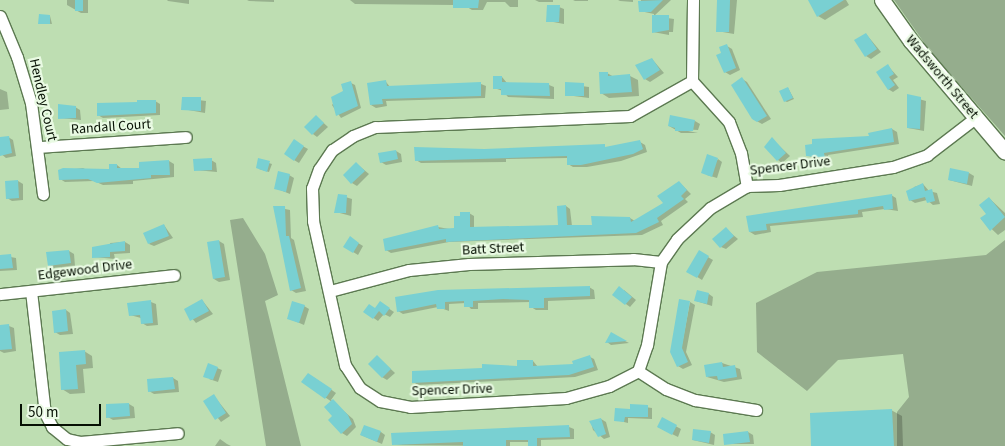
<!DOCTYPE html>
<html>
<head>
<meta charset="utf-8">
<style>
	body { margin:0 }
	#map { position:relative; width:1005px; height:446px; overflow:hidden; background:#bedeb2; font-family:"Source Sans 3",sans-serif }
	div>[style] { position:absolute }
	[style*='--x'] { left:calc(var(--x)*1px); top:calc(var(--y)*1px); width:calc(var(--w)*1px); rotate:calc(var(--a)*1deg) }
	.green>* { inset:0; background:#95ad8d }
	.shadow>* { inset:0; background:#0003 }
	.building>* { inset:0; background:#79d0d2 }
	.roads { filter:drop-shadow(1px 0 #5c7951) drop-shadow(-1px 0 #5c7951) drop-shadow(0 1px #5c7951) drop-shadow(0 -1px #5c7951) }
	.street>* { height:11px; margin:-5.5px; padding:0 5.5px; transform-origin:5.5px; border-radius:5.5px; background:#fff }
	.secondary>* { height:15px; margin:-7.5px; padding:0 7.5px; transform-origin:7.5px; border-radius:7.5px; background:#fff }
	span { translate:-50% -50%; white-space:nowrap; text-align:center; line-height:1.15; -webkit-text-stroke:4.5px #e9fae3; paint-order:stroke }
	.street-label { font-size:14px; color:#061003 }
	.scale { position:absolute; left:20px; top:404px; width:81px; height:22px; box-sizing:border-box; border:2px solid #061003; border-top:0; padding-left:6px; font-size:15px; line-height:18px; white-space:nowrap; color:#061003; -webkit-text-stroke:4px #e9fae3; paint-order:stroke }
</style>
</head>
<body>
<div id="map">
	<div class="green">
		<i style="clip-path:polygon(894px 0,1005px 0,1005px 136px,930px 51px)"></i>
		<i style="clip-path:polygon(243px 218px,265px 254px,278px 295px,265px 301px,301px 446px,266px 446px,230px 220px)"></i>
		<i style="clip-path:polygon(1005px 240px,1005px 446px,897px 446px,897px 412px,909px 397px,903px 354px,838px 360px,807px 391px,757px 352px,756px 303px,817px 272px,986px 255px)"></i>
	</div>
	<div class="shadow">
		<i style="clip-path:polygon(67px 0,88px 0,88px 13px,81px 13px,67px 5px)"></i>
		<i style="clip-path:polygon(189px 0,189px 4px,168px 1px,167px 0)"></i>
		<i style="clip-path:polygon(247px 0,274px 0,274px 2px,249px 1px)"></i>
		<i style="clip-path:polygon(350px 0,453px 0,453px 5px,355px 4px)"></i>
		<i style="clip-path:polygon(468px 0,518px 0,518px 7px,510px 7px,505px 2px,487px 2px,483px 10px,472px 10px,467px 7px)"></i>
		<i style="clip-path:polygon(535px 0,553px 0,553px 2px,539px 2px)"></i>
		<i style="clip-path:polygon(573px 0,588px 0,588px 1px,575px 1px)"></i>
		<i style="clip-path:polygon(618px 0,633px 0,633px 2px,620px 1px)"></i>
		<i style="clip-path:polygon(641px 0,671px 0,654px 16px,674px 19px,673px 32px,669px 32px,669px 35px,653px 32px,654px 14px,640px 11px)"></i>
		<i style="clip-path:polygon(718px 0,737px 0,734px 34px,717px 31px)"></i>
		<i style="clip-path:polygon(810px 0,846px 0,849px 5px,825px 20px,818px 16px)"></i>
		<i style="clip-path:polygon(559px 7px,564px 9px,564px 24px,548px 21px)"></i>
		<i style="clip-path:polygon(50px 16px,52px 24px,40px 23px)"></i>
		<i style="clip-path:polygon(866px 34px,881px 52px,871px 59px,866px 56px)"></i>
		<i style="clip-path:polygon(727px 46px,732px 49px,740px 70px,730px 75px,725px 72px,723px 54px)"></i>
		<i style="clip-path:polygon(652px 59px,664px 73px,650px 82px,645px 79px)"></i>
		<i style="clip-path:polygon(888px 66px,898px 77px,893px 80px,899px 88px,893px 92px,888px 89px)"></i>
		<i style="clip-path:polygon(607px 73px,614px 77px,630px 76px,638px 80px,639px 96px,609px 98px,601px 93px)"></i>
		<i style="clip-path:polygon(502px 77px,507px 83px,549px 85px,554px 87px,554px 99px,508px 97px,503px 91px,494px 88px)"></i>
		<i style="clip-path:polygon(742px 79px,747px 82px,771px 119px,762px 124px,753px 119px)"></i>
		<i style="clip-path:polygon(386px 82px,391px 88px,481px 84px,486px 86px,485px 98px,386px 101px,387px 106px,376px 108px,371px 105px)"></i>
		<i style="clip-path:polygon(351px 83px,355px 85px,361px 108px,341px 118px,332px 105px)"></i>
		<i style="clip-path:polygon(566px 84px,589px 87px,589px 98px,566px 95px)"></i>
		<i style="clip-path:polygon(788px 88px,794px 99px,787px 102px,785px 101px)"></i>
		<i style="clip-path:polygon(0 89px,7px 92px,9px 109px,0 110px)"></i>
		<i style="clip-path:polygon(908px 96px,926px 101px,924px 131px,908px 128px)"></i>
		<i style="clip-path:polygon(183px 98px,206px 101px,205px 113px,183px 109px)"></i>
		<i style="clip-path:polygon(155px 101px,160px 104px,160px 115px,103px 118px,98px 115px)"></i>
		<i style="clip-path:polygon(75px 107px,80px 110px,81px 120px,59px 118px)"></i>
		<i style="clip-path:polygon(316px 116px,328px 127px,317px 137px,313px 134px)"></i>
		<i style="clip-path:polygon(695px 121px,700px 124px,698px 130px,678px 129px,698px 133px,681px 133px,669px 126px)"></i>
		<i style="clip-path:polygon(892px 129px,897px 132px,899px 144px,828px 155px,829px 160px,821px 161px,807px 155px)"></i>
		<i style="clip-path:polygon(8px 137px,13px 140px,16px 156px,6px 158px,0 153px,0 138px)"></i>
		<i style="clip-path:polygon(772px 139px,790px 156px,782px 163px,778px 160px)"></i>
		<i style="clip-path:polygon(640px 142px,645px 145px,647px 152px,621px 161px,587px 167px,573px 167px,568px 164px,568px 158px,506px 159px,506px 162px,421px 163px,416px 160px,484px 150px,609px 147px)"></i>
		<i style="clip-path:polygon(299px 144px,308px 149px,299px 163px,294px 160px)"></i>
		<i style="clip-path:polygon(396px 151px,401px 154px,402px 162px,386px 165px,381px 162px)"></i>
		<i style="clip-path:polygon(718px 159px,722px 162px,717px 178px,707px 175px)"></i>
		<i style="clip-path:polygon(211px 160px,216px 163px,217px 172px,195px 170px)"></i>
		<i style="clip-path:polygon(259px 160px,272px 164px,269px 172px,259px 169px)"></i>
		<i style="clip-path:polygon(169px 161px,174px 164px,174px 177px,133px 181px,133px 184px,103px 185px,94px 181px,65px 182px,60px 179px,59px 171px,83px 168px,89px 171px,110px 171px,117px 165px,122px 169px,140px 169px,140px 164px)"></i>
		<i style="clip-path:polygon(357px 164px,369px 174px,357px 186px,352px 183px)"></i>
		<i style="clip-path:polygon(969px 173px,974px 176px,972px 186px,949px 180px)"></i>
		<i style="clip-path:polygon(289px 175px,294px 178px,290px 194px,275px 188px)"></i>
		<i style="clip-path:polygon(18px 181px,23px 184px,23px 200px,12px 201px,7px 198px)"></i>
		<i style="clip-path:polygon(680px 183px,691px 194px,685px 199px,688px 202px,661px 221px,663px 225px,642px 235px,449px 242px,391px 253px,386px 250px,438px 227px,455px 230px,461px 217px,469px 213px,474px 216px,474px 229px,560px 227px,566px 206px,570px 209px,572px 226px,593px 226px,630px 218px,635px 221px,665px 203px,659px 196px)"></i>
		<i style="clip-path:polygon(923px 184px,929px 191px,937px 193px,940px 204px,933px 205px,927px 200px,915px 203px,910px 200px,914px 187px)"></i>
		<i style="clip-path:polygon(339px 195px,352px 199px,351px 216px,336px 212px)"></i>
		<i style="clip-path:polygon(891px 195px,896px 198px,898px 211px,885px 209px,862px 212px,863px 217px,770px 226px,771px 232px,755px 235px,750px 232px,748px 217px)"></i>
		<i style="clip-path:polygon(989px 198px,1005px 213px,1005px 230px,998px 235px,981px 219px,987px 214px)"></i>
		<i style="clip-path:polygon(275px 207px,290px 210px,291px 238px,294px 240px,306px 291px,296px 293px,291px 290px)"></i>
		<i style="clip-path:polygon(164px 225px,173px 238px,154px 246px,149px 244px)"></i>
		<i style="clip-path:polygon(726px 229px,738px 239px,726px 249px,721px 247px)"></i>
		<i style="clip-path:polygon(350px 238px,363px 246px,358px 255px,345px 247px)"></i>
		<i style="clip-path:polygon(219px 241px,224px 244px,230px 280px,219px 282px,214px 279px)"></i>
		<i style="clip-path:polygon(125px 242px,130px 245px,130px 253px,114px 254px,115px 259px,94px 257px,111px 247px,110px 243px)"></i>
		<i style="clip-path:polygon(69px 251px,74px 254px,75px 266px,54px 268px,49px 265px)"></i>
		<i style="clip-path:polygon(699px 252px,713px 260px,702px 280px,688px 271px)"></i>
		<i style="clip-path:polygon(0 255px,16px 258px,17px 270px,0 271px)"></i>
		<i style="clip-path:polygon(589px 287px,594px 290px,595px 299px,548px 301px,548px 310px,536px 310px,531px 307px,531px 302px,478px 303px,478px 309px,471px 309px,466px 303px,449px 304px,449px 311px,438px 307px,403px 314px,398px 311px,396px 298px)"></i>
		<i style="clip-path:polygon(624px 290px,636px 300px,630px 307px,626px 304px)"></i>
		<i style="clip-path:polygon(709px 294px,713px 297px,712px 306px,696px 301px)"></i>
		<i style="clip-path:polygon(202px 300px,213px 314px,196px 323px,185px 310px)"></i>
		<i style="clip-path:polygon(151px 302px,156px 304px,158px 325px,147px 326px,142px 323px,141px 318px,130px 315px)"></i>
		<i style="clip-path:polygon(690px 302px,695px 305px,686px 352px,692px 365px,683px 369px,678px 366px)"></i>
		<i style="clip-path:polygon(304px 306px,309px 309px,304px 325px,288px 318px)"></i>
		<i style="clip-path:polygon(385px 306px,394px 312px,390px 317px,384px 314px,378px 321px,365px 312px)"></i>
		<i style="clip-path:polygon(66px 310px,70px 313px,73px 334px,60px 335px,55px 332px)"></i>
		<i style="clip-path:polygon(9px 326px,14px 328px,16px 351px,4px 353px,0 351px,0 327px)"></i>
		<i style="clip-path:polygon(611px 334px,629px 343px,611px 345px,607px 342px)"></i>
		<i style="clip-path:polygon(84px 351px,92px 356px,93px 368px,83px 369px,85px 393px,70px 394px,62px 389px,60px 353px)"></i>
		<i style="clip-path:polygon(377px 356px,395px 373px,387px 380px,382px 377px)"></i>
		<i style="clip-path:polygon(590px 357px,594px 359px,598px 370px,575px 377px,418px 385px,413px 382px,518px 367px,533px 361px,538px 367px,575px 365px)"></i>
		<i style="clip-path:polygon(722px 363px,740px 369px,742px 379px,724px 382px,707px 377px)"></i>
		<i style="clip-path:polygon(217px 368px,222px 370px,218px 382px,209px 379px)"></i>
		<i style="clip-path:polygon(313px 377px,336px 393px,331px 400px,353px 419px,356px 427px,347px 436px,342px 433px,332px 402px,303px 382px)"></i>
		<i style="clip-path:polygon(173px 378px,178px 381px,179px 392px,154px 394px,149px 391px)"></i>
		<i style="clip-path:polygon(214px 396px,230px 416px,221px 422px,205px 401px)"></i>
		<i style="clip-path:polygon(129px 404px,134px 407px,135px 418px,113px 420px,108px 417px,107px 406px)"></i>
		<i style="clip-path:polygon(631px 405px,652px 408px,652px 419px,628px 418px,628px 423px,616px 420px,631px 411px)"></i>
		<i style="clip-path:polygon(891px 410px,902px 416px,903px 446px,813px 446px)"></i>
		<i style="clip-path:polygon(601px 419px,606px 422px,610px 437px,604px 439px,593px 430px,591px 422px)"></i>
		<i style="clip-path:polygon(662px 419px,681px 429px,678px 437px,658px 427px)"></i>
		<i style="clip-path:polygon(569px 427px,574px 429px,574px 439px,541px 440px,541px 446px,529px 446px,529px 442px,510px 442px,510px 446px,393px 445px)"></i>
		<i style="clip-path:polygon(381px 432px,385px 435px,382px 444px,361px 435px)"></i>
		<i style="clip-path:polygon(710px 432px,715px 435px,714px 445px,693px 440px)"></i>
		<i style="clip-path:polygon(748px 432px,753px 435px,754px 444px,726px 444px)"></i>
		<i style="clip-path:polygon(220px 439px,227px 444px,231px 446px,215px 446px)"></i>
	</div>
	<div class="building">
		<i style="clip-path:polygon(75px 0,83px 0,83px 11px,75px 11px)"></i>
		<i style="clip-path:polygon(453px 0,479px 0,478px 8px,453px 8px)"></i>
		<i style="clip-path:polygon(663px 0,651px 12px,639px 12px,638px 1px)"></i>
		<i style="clip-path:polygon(717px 0,730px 0,729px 32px,716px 32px)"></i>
		<i style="clip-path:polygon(808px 0,844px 0,817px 17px)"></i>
		<i style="clip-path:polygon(547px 5px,560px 5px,559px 22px,546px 22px)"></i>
		<i style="clip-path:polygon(39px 14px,50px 15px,50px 24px,38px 24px)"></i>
		<i style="clip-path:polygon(652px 15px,669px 15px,669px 30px,652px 33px)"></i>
		<i style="clip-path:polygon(866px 33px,877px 49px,865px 57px,854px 40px)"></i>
		<i style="clip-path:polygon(727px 44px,736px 68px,724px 73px,716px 55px,721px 53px,719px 47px)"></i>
		<i style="clip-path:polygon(652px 58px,660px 70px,644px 80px,635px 65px)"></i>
		<i style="clip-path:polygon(888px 64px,894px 74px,889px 77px,895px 85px,888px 90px,876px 72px)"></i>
		<i style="clip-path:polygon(599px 72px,608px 72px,608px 76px,630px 74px,632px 92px,600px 94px)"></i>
		<i style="clip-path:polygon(493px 76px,502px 76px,502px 82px,549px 83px,550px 96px,501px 95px,501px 89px,493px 89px)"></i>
		<i style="clip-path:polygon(742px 77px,767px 116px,757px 122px,752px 119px,731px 85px)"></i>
		<i style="clip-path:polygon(386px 80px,387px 86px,481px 82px,481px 96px,382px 99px,383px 104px,370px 105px,367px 83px)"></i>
		<i style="clip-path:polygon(351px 81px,358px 106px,336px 116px,331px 97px,343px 91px,341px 84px)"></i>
		<i style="clip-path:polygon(565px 82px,584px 83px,584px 96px,565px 96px)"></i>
		<i style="clip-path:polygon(788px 87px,793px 98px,784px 102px,779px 91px)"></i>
		<i style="clip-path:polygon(907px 94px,921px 97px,920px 129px,907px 128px)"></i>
		<i style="clip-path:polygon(182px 97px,201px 97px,201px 111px,181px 110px)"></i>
		<i style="clip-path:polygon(137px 100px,156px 100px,156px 113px,97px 116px,97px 103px,137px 102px)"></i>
		<i style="clip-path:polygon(58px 104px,76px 106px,76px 118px,58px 119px)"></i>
		<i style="clip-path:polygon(316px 115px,324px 123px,312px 135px,304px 127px)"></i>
		<i style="clip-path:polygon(670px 115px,695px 120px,693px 131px,675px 131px,675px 128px,668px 126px)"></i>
		<i style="clip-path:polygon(892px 128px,894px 142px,824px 153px,825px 158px,806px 156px,805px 145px,812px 144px,812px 139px,869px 136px,868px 133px)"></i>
		<i style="clip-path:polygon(9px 136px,12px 153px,0 156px,0 137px)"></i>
		<i style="clip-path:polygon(772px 137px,786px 153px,777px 161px,764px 147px)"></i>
		<i style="clip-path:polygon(294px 139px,304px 146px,294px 161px,284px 154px)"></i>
		<i style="clip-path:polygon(640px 140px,643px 149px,633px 154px,581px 165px,567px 165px,567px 156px,415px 161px,414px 147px,484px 149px,605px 144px,605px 147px)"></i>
		<i style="clip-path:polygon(396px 150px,398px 159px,380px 163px,378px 153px)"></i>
		<i style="clip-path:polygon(707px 154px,718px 158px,712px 177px,701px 173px)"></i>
		<i style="clip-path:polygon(212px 158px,212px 170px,194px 171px,193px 159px)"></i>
		<i style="clip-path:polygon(258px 158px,270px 161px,267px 172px,256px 168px)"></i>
		<i style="clip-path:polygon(169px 160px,170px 175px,151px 175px,151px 178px,97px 183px,88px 179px,59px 180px,58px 170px,63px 168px,109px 169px,109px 164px,117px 164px,117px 168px,139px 168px,139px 162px)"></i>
		<i style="clip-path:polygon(356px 162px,365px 171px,351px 184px,343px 175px)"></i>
		<i style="clip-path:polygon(950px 168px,969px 172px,967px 184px,948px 180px)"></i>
		<i style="clip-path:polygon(278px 171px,290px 174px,286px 192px,274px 189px)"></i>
		<i style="clip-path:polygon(18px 180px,19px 198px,6px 199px,5px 181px)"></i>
		<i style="clip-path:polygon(679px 181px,687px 190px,681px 196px,684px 199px,657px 218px,659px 222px,636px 233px,465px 241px,446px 242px,446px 239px,385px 251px,383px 239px,438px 225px,439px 229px,454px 228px,454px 216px,460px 216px,460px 212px,470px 212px,470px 227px,558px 225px,557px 206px,566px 205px,567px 225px,592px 225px,591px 216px,630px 217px,631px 222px,663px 203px,657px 196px)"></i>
		<i style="clip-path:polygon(923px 183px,925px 191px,932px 189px,935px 201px,927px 203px,925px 197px,909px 201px,906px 191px)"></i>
		<i style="clip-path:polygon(338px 194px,347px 195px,346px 213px,334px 213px)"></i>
		<i style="clip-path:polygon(892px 194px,893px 209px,884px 210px,883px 206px,858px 210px,858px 214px,766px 224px,767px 230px,749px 232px,746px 216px)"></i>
		<i style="clip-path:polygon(989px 197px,1005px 217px,990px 231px,980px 218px,986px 214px,979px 205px)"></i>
		<i style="clip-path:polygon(273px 206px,285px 206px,286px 236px,289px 236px,301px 288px,290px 291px)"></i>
		<i style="clip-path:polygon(164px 224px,169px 236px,148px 244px,143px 233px)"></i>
		<i style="clip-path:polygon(726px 227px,734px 236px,720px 248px,712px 239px)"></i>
		<i style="clip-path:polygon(350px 236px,359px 243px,353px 253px,343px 247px)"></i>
		<i style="clip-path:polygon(219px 240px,225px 277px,213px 279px,207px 242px)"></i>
		<i style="clip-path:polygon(125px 241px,125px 251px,110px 252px,110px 257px,92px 258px,92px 247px)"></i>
		<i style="clip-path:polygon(69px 250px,71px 263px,48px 266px,46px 252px)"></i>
		<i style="clip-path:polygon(699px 250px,709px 256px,697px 278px,686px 272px)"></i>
		<i style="clip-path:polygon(11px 254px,13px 268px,0 269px,0 255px)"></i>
		<i style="clip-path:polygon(590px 286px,590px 296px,544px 298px,544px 308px,529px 308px,529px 300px,503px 299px,473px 301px,473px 307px,464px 307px,464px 301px,445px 302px,445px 309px,437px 309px,436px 304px,397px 312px,395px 297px,438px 290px)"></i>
		<i style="clip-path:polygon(619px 286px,632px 297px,625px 305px,612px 295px)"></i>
		<i style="clip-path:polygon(697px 290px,709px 293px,707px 304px,694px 301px)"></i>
		<i style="clip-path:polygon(202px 299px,209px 311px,190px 321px,184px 309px)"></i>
		<i style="clip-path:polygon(679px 299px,690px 301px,682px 348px,688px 362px,677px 367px,670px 352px)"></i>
		<i style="clip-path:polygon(151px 300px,153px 323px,141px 324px,140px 315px,129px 316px,127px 303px)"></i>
		<i style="clip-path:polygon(292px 301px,305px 305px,299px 323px,287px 319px)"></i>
		<i style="clip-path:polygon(380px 301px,390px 308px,384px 316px,379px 311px,373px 319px,363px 312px,369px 304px,375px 308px)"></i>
		<i style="clip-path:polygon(66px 309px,68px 331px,54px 333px,52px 311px)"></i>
		<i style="clip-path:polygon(9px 324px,12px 349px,0 350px,0 325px)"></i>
		<i style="clip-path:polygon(611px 332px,627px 341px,605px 343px)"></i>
		<i style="clip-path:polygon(85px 350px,86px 364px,76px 365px,78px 389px,61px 390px,59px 352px)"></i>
		<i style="clip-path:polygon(377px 355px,391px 369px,382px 378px,368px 364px)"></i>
		<i style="clip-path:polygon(590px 355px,594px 367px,569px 375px,412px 383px,412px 371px,482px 368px,482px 364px,517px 366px,517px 360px,533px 360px,533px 366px,573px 364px,572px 361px)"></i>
		<i style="clip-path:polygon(722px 362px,723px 367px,735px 365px,737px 377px,718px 380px,717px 376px,706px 377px,704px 365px)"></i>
		<i style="clip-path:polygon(208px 363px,218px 367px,213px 380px,203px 377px)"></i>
		<i style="clip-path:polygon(308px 373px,332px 389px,325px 399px,301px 382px)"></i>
		<i style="clip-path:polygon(173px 377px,175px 389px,148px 392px,147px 379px)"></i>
		<i style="clip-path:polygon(214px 394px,226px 413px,215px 420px,203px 401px)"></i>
		<i style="clip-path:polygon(333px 399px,348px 415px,352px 424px,341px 434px,328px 420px,332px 416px,324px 407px)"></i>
		<i style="clip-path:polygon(129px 403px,130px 416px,106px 418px,106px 404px)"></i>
		<i style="clip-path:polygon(630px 404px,648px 405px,648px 417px,625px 417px,624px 422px,614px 421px,615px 408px,630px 409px)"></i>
		<i style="clip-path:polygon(892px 409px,894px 446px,811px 446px,810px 413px)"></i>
		<i style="clip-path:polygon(662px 417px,677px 425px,672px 435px,657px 427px)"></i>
		<i style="clip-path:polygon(601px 418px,606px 434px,598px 437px,589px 421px)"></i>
		<i style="clip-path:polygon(364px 425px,381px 431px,377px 442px,360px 435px)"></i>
		<i style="clip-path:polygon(569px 425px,570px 437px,537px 438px,537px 446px,528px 446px,528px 440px,506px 440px,506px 446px,463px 446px,463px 442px,392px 445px,391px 433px)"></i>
		<i style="clip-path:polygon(693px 429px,711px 431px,709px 443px,692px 440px)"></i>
		<i style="clip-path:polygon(748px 431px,750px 442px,724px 445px,723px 434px)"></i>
	</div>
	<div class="roads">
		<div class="street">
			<i style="--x:693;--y:0;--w:81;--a:90.7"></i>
			<i style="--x:692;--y:81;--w:55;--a:47.9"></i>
			<i style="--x:729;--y:122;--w:33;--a:69"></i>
			<i style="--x:741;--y:153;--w:34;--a:80"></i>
			<i style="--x:0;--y:16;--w:44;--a:67.5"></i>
			<i style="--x:17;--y:57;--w:48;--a:73.1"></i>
			<i style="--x:31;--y:103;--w:92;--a:82.5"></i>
			<i style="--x:692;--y:81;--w:71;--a:150.6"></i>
			<i style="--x:630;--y:116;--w:255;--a:177.5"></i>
			<i style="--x:375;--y:127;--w:24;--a:158"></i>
			<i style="--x:353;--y:136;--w:25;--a:146"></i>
			<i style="--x:332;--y:150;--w:23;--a:124"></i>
			<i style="--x:319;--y:169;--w:20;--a:110"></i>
			<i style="--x:312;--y:188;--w:33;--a:88"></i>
			<i style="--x:313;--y:221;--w:148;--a:77.5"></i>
			<i style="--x:345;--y:365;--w:27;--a:57"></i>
			<i style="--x:360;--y:388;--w:24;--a:33"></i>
			<i style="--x:380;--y:401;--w:31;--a:11"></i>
			<i style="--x:410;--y:407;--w:156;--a:-3.3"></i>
			<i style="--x:566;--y:398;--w:45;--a:-15.6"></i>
			<i style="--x:609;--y:386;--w:33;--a:-27"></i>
			<i style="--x:638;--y:371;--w:28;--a:-71"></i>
			<i style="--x:647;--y:345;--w:84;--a:-80.4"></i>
			<i style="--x:661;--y:262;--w:28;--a:-55"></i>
			<i style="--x:677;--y:239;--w:45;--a:-43.2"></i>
			<i style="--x:710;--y:208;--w:43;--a:-30.7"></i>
			<i style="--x:747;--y:186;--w:32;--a:-2"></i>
			<i style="--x:779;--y:185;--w:115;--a:-9"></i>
			<i style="--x:893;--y:167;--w:36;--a:-19"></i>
			<i style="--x:927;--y:155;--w:61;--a:-37.6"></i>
			<i style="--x:39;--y:147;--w:147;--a:-3.9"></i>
			<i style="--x:31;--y:291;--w:123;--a:83.5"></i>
			<i style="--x:45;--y:413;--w:16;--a:63"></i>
			<i style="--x:52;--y:427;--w:19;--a:39"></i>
			<i style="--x:67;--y:439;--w:13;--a:13"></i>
			<i style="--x:80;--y:442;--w:98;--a:-5.2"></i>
			<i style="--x:330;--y:291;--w:82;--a:-14.9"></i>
			<i style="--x:409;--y:270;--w:60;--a:-5.7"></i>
			<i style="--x:469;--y:264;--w:164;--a:-1.7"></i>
			<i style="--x:633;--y:259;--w:28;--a:6"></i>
			<i style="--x:0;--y:294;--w:175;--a:-6.2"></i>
			<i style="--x:638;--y:371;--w:33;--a:33"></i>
			<i style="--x:666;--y:389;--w:31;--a:21"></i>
			<i style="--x:695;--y:400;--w:62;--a:9.3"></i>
		</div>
		<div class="secondary">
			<i style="--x:882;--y:0;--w:50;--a:54.7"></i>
			<i style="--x:911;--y:41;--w:145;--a:49.7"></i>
		</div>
	</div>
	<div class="street-label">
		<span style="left:942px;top:77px;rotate:50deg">Wadsworth Street</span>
		<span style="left:43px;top:100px;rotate:77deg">Hendley Court</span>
		<span style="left:111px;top:127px;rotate:-4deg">Randall Court</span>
		<span style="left:790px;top:166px;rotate:-7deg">Spencer Drive</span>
		<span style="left:493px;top:249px;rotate:-3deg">Batt Street</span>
		<span style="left:85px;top:270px;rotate:-7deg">Edgewood Drive</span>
		<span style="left:452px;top:390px;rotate:-2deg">Spencer Drive</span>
	</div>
	<div class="scale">50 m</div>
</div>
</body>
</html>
